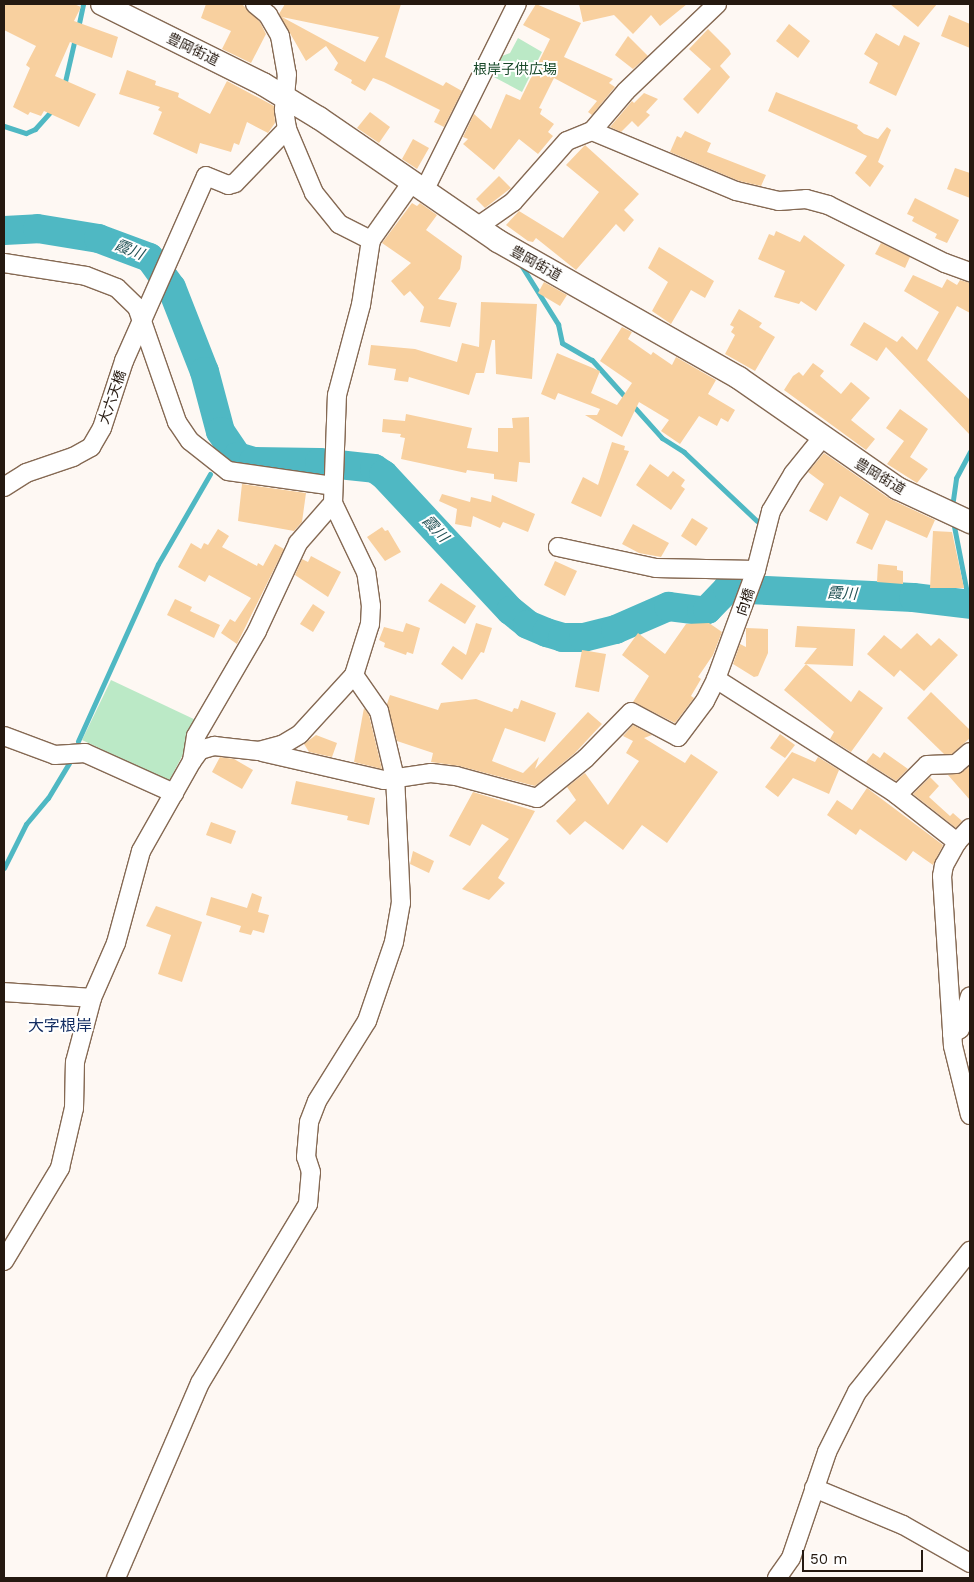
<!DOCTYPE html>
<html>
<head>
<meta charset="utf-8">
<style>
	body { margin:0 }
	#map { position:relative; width:974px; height:1582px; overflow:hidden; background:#fef8f3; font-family:"Work Sans","Noto Sans JP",sans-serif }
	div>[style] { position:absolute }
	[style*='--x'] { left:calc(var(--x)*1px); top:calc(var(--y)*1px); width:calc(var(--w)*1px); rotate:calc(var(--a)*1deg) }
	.green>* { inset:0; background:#bbe9c6 }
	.stream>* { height:5px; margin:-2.5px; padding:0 2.5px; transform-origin:2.5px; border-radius:2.5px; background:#4fb8c3 }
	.river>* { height:29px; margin:-14.5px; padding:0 14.5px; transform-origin:14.5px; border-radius:14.5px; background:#4fb8c3 }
	.building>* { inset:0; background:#f8d09f }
	.roads { filter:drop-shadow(1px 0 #856953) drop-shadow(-1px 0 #856953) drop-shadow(0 1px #856953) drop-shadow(0 -1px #856953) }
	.minor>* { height:18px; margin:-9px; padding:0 9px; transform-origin:9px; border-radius:9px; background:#fff }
	.major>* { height:22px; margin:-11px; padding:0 11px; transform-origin:11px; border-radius:11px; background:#fff }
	span { translate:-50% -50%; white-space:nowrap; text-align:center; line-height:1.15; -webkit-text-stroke:4px #fff; paint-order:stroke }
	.street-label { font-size:14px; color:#251910 }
	.park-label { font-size:14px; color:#174828 }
	.water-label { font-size:15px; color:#235256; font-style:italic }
	.quarter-label { font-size:16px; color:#122c61 }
	.frame { position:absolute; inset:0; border:5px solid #251910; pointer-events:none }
	.scale { position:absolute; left:802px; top:1550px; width:121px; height:22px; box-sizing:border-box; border:2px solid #251910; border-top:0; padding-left:6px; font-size:15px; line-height:18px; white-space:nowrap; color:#251910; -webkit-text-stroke:4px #fff; paint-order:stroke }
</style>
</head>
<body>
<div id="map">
	<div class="green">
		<i style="clip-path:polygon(518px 38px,542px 52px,522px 92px,492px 76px,502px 56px,510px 53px)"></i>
		<i style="clip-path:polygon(111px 680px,200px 722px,169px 781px,82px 740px)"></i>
	</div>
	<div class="stream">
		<i style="--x:78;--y:28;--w:25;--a:-78"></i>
		<i style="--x:64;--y:86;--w:49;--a:-77.1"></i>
		<i style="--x:4;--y:126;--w:23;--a:18"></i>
		<i style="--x:26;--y:133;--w:10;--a:-24"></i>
		<i style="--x:35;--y:129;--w:27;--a:-48"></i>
		<i style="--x:521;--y:265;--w:70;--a:57.9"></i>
		<i style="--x:558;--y:324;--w:19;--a:78"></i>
		<i style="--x:562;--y:343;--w:34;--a:30"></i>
		<i style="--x:592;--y:360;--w:105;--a:48.1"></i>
		<i style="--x:662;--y:438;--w:26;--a:32"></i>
		<i style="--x:684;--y:452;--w:100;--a:43.4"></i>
		<i style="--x:224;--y:450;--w:8;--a:-60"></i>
		<i style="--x:952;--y:507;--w:29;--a:-82"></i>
		<i style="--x:956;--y:478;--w:30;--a:-62"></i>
		<i style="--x:953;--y:521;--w:84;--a:79"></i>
		<i style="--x:78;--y:741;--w:194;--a:-65.7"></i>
		<i style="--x:158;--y:564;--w:104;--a:-60"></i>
		<i style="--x:4;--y:868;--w:49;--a:-63.4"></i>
		<i style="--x:26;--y:824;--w:34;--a:-50"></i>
		<i style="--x:48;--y:798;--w:41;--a:-59"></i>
	</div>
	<div class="river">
		<i style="--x:4;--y:230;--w:33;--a:-3"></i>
		<i style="--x:37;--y:228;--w:62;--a:9.3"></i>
		<i style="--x:98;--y:238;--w:54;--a:20.4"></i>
		<i style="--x:149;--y:257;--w:37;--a:54"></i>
		<i style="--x:171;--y:287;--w:90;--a:68.6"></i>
		<i style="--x:204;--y:371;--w:62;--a:75.1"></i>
		<i style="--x:220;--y:431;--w:30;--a:56"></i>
		<i style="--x:237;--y:456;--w:17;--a:17"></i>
		<i style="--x:253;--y:461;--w:66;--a:0.9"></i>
		<i style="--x:319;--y:462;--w:55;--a:6.2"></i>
		<i style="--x:374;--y:468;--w:11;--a:34"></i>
		<i style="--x:383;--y:474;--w:186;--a:47"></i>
		<i style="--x:510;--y:610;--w:22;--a:39"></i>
		<i style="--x:527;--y:624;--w:21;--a:23"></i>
		<i style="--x:546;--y:632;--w:17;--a:17"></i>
		<i style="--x:562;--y:637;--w:21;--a:0"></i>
		<i style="--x:583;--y:637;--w:33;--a:-14"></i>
		<i style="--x:615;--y:629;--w:58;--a:-23.5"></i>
		<i style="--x:668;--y:606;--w:33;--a:7"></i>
		<i style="--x:701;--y:610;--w:6;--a:-9"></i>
		<i style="--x:707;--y:609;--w:29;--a:-46"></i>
		<i style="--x:727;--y:588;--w:186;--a:2.8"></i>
		<i style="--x:913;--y:597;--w:57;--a:7"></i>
	</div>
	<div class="building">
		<i style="clip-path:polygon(4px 4px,74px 4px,81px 7px,74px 21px,118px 37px,112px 58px,70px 42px,55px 76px,96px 94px,79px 127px,44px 111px,41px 116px,30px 112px,28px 115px,13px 107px,30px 68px,26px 65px,36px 46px,4px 30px)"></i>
		<i style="clip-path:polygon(206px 4px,242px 4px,260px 22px,266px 34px,251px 63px,222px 49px,231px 31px,201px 18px)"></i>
		<i style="clip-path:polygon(evenodd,285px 4px,401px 4px,385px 57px,443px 86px,446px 82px,462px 91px,444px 127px,434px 122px,440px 110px,384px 82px,373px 78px,365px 91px,351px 83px,352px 80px,334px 70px,338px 63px,326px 46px,306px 61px,279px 14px,285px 4px,282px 17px,379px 37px,365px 62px,282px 17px)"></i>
		<i style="clip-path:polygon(536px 4px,581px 23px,564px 57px,613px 79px,609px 83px,615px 87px,592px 115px,588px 112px,597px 101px,554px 78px,539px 108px,542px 109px,540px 114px,554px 124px,548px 132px,553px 136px,538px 154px,519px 139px,494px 170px,463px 144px,468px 139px,463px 137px,474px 114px,491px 129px,506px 94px,520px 100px,550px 39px,523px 25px)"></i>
		<i style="clip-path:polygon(579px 4px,687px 4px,660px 26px,651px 15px,633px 34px,614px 15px,583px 22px)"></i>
		<i style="clip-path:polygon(890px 4px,937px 4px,918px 27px)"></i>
		<i style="clip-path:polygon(949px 15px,970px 24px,970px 48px,941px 36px)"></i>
		<i style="clip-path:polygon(789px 24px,810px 41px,798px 58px,776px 41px)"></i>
		<i style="clip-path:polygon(708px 29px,729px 50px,731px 54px,720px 66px,730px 77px,698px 114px,683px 99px,711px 69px,689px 49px)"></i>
		<i style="clip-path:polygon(876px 33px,899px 46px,904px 35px,920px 43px,896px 96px,869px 83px,878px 63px,864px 54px)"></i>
		<i style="clip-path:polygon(628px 36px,648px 56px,633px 69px,615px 55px)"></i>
		<i style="clip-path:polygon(127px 70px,156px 81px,155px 85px,179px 93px,178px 97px,210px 114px,227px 81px,274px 106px,275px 123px,268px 133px,247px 122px,239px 145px,234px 143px,231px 152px,200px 143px,197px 154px,153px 134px,162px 112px,158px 110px,160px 107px,119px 94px)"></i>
		<i style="clip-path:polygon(776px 92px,858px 125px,857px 128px,864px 134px,878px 139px,887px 127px,891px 130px,878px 162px,884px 166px,870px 187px,855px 173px,867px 156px,768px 111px)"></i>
		<i style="clip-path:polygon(644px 93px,658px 99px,646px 112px,650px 115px,638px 127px,632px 121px,621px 132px,610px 127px,632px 101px,634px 103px)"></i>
		<i style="clip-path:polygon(370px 112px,390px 127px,379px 143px,357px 128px)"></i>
		<i style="clip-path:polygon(685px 131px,711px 143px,707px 152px,766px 175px,761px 186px,739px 181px,670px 152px,677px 136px,681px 138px)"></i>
		<i style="clip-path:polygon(413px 139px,429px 148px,417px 169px,402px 159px)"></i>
		<i style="clip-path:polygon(585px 145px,639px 194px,624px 210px,634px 220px,624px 232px,616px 224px,576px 270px,536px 238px,533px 242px,528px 241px,506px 225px,519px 211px,563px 238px,599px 192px,566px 165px)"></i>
		<i style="clip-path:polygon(955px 168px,970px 173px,970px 198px,947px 189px)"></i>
		<i style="clip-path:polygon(499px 176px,511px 188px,485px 208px,476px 199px)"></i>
		<i style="clip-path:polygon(915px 198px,959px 220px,947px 243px,935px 238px,937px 234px,912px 221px,914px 217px,907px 214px)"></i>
		<i style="clip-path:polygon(412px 203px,417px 206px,420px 203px,437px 215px,426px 230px,462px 256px,460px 269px,438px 299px,457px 303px,450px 327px,420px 322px,424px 307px,410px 291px,404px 296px,391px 281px,411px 263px,382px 243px)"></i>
		<i style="clip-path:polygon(776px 231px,800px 242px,804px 235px,845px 265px,816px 311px,801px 301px,799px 304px,774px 297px,785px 271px,758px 259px,769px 234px,774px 236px)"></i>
		<i style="clip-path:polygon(881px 243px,910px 257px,905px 268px,875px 254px)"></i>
		<i style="clip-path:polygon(659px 247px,714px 281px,705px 298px,691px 290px,671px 324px,652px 311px,668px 282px,648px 268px)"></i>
		<i style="clip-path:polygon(913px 275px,942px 288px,947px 279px,957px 285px,960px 280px,970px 283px,970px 313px,957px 306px,927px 360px,970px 400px,970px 435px,886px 347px,877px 361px,850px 345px,864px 322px,897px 342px,902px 336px,917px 350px,939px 312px,904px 291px)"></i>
		<i style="clip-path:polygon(544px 282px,567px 295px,560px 306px,538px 293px)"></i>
		<i style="clip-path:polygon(481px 302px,537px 304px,532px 379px,496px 374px,495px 340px,492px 340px,484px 373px,476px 373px,469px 395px,409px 377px,408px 382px,394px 380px,396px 369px,368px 365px,371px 345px,415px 349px,457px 362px,462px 343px,479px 347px)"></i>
		<i style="clip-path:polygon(739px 309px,762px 323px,759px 327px,775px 337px,755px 371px,725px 354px,735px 335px,731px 332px,734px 327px,730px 325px)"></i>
		<i style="clip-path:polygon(622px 327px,632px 332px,628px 339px,651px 355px,653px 352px,672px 365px,676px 357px,716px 380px,708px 394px,735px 410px,728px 422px,721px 418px,717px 426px,699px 416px,680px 444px,661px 431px,669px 420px,639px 402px,622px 437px,585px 415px,597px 415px,600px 409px,558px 393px,555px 400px,541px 394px,557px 353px,600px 371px,591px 393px,617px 405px,632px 383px,600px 361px)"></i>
		<i style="clip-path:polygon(813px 363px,824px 371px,820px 376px,841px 394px,851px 382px,870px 398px,851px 420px,875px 439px,866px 450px,784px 390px,793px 376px,799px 372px,803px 376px)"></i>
		<i style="clip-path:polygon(900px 409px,928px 429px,910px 457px,928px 469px,917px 483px,887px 464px,904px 441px,886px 428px)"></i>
		<i style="clip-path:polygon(406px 414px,472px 428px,467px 448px,498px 452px,498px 428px,513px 428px,512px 418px,529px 417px,530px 463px,519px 462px,517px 482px,494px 479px,494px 474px,467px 470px,466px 473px,401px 459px,405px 438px,400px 437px,401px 434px,382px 432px,383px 419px,405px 421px)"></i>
		<i style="clip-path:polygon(612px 442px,625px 446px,624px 450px,629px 451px,601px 517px,571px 503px,583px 477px,598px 485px)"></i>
		<i style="clip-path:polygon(824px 453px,890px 499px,935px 520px,927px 538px,886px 520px,872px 550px,856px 543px,869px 514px,840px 496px,827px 521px,809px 511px,824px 484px,808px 472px)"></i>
		<i style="clip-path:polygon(650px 464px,668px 477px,673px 471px,685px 480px,681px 486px,685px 489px,671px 510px,636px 485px)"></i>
		<i style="clip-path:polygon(242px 484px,306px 493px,302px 522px,294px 531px,238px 521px)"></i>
		<i style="clip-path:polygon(442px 494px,470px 502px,471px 497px,491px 502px,492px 495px,535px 514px,528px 532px,503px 522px,500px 528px,473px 516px,471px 527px,455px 524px,457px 509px,439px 501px)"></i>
		<i style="clip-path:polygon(692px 518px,708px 528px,696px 546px,681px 536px)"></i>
		<i style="clip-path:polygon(633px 524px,669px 543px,661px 557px,639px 553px,622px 544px)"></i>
		<i style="clip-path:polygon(382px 527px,385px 531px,388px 530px,401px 552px,385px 561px,367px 537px)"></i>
		<i style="clip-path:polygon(218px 529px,229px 536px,222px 547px,257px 566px,258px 563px,263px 566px,275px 544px,284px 549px,237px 644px,221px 633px,230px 619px,235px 622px,251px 598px,209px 575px,205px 582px,178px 567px,191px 543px,201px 549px,204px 543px,208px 545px)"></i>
		<i style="clip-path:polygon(933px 531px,952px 532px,964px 588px,930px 588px)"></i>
		<i style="clip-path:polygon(311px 556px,341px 572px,328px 597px,295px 575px,302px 559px,308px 562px)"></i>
		<i style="clip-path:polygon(555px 561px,577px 571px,565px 596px,544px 585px)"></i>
		<i style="clip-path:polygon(878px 564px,897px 566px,897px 570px,903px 571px,903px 584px,877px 582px)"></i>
		<i style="clip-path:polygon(441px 583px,476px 606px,465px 624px,428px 601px)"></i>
		<i style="clip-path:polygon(175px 599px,192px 607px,190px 611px,220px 625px,214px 638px,167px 615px)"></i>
		<i style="clip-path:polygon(313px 604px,325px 612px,313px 632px,300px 624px)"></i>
		<i style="clip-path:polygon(406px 623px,420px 628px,413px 654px,407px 652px,406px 655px,384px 647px,385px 643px,379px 640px,384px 627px,403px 632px)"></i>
		<i style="clip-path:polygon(476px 623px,492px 628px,484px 653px,481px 652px,462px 680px,441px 664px,453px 646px,466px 655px)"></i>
		<i style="clip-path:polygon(709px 623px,722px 632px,713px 655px,698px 677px,701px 679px,691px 696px,694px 698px,675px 723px,633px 702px,649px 676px,622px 655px,638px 633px,665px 654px,686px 624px)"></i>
		<i style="clip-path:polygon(797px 626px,855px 629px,853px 666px,804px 664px,817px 648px,795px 647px)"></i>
		<i style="clip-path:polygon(746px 628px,768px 629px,768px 653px,758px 676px,754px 677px,733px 664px,740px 644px,746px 647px)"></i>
		<i style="clip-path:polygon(917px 633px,931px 646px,939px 638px,958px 655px,924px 691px,900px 670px,894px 677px,867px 654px,884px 635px,901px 649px)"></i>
		<i style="clip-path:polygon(582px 650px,606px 654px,599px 692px,575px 687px)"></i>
		<i style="clip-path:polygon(806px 664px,851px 702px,859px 690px,883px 708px,851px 752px,830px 739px,834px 732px,784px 690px)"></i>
		<i style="clip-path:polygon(931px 692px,970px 730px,970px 738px,952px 754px,944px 754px,907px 718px)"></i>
		<i style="clip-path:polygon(390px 695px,438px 710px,441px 703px,476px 699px,512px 712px,514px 708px,518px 709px,521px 700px,556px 713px,545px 742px,505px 728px,492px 761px,523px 773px,539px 757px,535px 769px,588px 712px,602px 724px,575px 753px,535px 786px,459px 766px,431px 762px,433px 753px,397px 741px,387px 704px)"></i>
		<i style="clip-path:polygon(364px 708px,369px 715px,382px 769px,354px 762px)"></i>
		<i style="clip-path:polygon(633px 725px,652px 735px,644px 738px,685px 763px,691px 754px,718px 772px,667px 843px,642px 825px,623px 850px,585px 821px,570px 835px,556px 821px,576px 800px,567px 787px,585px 773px,608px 805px,639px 761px,626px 753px,633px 741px,623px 736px)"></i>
		<i style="clip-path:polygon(780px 734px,795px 745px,785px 758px,770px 748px)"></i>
		<i style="clip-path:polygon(316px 735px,337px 743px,332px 757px,309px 752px,304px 744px)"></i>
		<i style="clip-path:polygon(792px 752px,815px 762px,818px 757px,839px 770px,829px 794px,793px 778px,778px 797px,765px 787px)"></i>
		<i style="clip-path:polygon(884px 752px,908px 769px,896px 781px,866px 762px,873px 753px,880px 758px)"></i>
		<i style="clip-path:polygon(220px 757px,234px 759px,253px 770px,242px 789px,212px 772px)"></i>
		<i style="clip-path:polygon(970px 766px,970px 800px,948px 775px,962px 772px)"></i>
		<i style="clip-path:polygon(930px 777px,939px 786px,929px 797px,950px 816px,953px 813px,962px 821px,956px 828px,913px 794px)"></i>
		<i style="clip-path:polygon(296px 781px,375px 798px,369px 825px,347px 820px,348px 816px,291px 804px)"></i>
		<i style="clip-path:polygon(867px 788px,943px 845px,933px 865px,913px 851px,906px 861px,860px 829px,856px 835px,827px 815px,837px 800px,852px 810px)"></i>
		<i style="clip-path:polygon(473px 792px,535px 811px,498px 878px,505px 883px,489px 900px,462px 889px,509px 839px,482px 824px,470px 846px,449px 836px)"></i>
		<i style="clip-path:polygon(211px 822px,236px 831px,231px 844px,206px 835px)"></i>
		<i style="clip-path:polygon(413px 851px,434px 861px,429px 873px,410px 864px)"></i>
		<i style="clip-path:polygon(252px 893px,262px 897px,258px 912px,269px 915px,264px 933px,253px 930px,251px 935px,239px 932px,241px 926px,206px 915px,211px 897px,247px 908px)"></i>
		<i style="clip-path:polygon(156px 906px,202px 922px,182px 982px,158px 974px,171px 935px,146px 926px)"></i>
	</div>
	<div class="roads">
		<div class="minor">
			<i style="--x:255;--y:4;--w:17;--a:40"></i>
			<i style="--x:268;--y:15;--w:24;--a:60"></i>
			<i style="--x:280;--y:36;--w:39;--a:80"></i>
			<i style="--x:287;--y:74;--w:36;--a:95"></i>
			<i style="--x:284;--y:110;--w:19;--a:81"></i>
			<i style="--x:287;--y:129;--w:69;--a:67.1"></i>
			<i style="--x:314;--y:193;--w:40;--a:51"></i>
			<i style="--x:339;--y:224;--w:36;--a:27"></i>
			<i style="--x:592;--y:131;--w:52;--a:-49.6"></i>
			<i style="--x:626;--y:91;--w:126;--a:-43.7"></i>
			<i style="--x:424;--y:191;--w:209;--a:-63.6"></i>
			<i style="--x:477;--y:227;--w:44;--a:-34.8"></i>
			<i style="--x:513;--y:202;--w:81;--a:-48.5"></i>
			<i style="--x:567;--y:141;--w:27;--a:-22"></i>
			<i style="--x:592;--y:131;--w:156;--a:22.6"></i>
			<i style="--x:736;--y:191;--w:44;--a:13.1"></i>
			<i style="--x:779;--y:201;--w:27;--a:-4"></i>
			<i style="--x:806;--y:199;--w:23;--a:15"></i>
			<i style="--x:828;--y:205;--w:131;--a:26.4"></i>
			<i style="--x:945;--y:263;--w:27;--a:20"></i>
			<i style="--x:4;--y:263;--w:83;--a:9"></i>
			<i style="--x:86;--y:276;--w:33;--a:21"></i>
			<i style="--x:117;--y:288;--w:28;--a:44"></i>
			<i style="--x:137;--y:307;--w:122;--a:70.8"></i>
			<i style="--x:177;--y:422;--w:23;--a:56"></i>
			<i style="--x:190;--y:441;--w:48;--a:38.3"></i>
			<i style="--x:228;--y:471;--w:106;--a:8.1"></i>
			<i style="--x:4;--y:487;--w:26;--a:-32"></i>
			<i style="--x:26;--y:473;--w:50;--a:-18.8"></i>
			<i style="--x:73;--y:457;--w:21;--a:-29"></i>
			<i style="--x:91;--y:447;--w:22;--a:-60"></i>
			<i style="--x:102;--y:428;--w:71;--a:-71.8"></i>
			<i style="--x:124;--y:361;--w:202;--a:-66.1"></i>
			<i style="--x:206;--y:176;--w:24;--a:22"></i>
			<i style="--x:228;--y:185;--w:7;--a:-16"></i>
			<i style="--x:235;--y:183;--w:75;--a:-46.1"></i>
			<i style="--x:558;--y:547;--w:100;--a:12.1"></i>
			<i style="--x:656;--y:568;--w:100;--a:1.1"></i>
			<i style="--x:716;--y:679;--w:209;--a:32.5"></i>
			<i style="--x:892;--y:791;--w:83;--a:38.1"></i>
			<i style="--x:4;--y:736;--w:54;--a:20.4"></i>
			<i style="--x:55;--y:755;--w:30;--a:-4"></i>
			<i style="--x:85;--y:753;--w:98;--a:24.2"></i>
			<i style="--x:262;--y:752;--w:125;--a:12.9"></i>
			<i style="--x:384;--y:780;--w:48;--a:-8.5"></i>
			<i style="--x:431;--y:773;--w:25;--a:7"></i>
			<i style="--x:456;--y:776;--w:84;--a:15.2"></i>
			<i style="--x:537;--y:798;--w:63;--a:-39.2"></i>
			<i style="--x:586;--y:758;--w:64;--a:-45.6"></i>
			<i style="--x:631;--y:712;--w:53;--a:28"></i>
			<i style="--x:678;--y:737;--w:45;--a:-53.1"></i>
			<i style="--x:705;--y:701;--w:25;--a:-63"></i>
			<i style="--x:716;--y:679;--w:116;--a:-69.8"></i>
			<i style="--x:756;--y:570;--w:61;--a:-75.7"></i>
			<i style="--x:771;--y:511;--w:43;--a:-59.3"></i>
			<i style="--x:793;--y:474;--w:46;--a:-51.1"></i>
			<i style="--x:192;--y:761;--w:25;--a:-81"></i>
			<i style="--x:196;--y:736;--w:121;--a:-59.8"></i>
			<i style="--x:257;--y:631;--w:97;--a:-65"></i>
			<i style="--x:298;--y:543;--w:53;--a:-48.8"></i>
			<i style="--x:897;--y:795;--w:42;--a:-45"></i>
			<i style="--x:927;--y:765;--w:29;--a:-2"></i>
			<i style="--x:956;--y:764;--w:18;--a:-41"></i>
			<i style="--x:970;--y:828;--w:19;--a:133"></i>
			<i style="--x:957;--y:842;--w:26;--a:119"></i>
			<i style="--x:944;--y:865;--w:11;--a:100"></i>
			<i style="--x:942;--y:876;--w:170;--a:86.3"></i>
			<i style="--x:953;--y:1046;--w:71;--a:76.2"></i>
			<i style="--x:4;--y:992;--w:88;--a:3.9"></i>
			<i style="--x:952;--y:1034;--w:9;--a:-32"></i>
			<i style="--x:960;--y:1029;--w:34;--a:-73"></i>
			<i style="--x:4;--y:1261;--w:109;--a:-58.9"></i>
			<i style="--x:60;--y:1168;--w:62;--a:-76.9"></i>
			<i style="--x:74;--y:1108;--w:46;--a:-88.8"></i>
			<i style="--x:75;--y:1062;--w:66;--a:-75.1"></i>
			<i style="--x:92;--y:998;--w:60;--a:-66.4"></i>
			<i style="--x:116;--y:943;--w:95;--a:-74.8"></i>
			<i style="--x:141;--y:851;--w:103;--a:-60.5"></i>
			<i style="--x:192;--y:761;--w:14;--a:-54"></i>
			<i style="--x:200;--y:750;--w:15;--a:-16"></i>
			<i style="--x:214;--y:746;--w:45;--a:6.3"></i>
			<i style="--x:259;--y:751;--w:24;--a:-15"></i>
			<i style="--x:282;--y:745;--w:21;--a:-31"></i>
			<i style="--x:300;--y:734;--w:80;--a:-47.5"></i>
			<i style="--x:354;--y:675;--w:53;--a:-72.6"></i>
			<i style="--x:370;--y:624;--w:18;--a:-87"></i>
			<i style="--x:371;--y:606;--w:34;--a:-98"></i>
			<i style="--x:366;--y:572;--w:76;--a:-115.6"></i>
			<i style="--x:333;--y:503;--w:108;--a:-87.9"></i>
			<i style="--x:337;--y:395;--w:93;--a:-75.1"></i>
			<i style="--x:361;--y:305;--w:66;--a:-81.3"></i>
			<i style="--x:371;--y:240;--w:71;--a:-54.7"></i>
			<i style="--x:814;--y:1488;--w:96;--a:22.6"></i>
			<i style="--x:903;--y:1525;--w:77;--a:29.6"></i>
			<i style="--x:116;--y:1578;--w:212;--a:-66.7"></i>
			<i style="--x:200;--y:1383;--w:209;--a:-58.9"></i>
			<i style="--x:308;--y:1204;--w:32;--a:-85"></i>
			<i style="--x:311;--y:1172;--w:16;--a:-108"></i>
			<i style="--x:306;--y:1157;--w:35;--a:-85"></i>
			<i style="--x:309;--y:1122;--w:22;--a:-69"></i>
			<i style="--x:317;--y:1101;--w:94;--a:-58"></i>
			<i style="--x:367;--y:1021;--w:83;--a:-71.1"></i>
			<i style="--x:394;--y:942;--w:40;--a:-80"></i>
			<i style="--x:401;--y:903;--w:125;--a:-92.7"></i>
			<i style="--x:395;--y:778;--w:69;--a:-103.4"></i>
			<i style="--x:379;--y:711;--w:44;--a:-124.8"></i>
			<i style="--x:777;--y:1578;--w:24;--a:-55"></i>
			<i style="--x:791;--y:1558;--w:112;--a:-71.2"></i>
			<i style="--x:827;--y:1452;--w:67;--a:-63.4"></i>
			<i style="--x:857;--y:1392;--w:181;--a:-51.3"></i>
		</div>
		<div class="major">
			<i style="--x:102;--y:4;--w:180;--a:26.4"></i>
			<i style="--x:263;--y:84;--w:66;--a:31.3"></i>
			<i style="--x:319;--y:118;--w:217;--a:34.5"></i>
			<i style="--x:498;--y:241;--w:277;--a:29.6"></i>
			<i style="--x:739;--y:378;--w:193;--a:34.8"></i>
			<i style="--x:897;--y:488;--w:81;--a:25"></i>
		</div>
	</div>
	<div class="street-label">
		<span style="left:193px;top:49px;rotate:26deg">豊岡街道</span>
		<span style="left:536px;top:263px;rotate:29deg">豊岡街道</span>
		<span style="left:112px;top:397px;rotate:-71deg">大六天橋</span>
		<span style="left:880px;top:476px;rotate:31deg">豊岡街道</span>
		<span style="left:745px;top:602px;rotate:-71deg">向橋</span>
	</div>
	<div class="park-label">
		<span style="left:515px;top:69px">根岸子供広場</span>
	</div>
	<div class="water-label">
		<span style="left:129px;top:250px;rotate:22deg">霞川</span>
		<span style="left:435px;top:529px;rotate:47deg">霞川</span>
		<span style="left:842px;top:594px;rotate:3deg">霞川</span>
	</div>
	<div class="quarter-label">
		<span style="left:60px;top:1026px">大字根岸</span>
	</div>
	<div class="frame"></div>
	<div class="scale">50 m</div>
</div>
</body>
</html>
